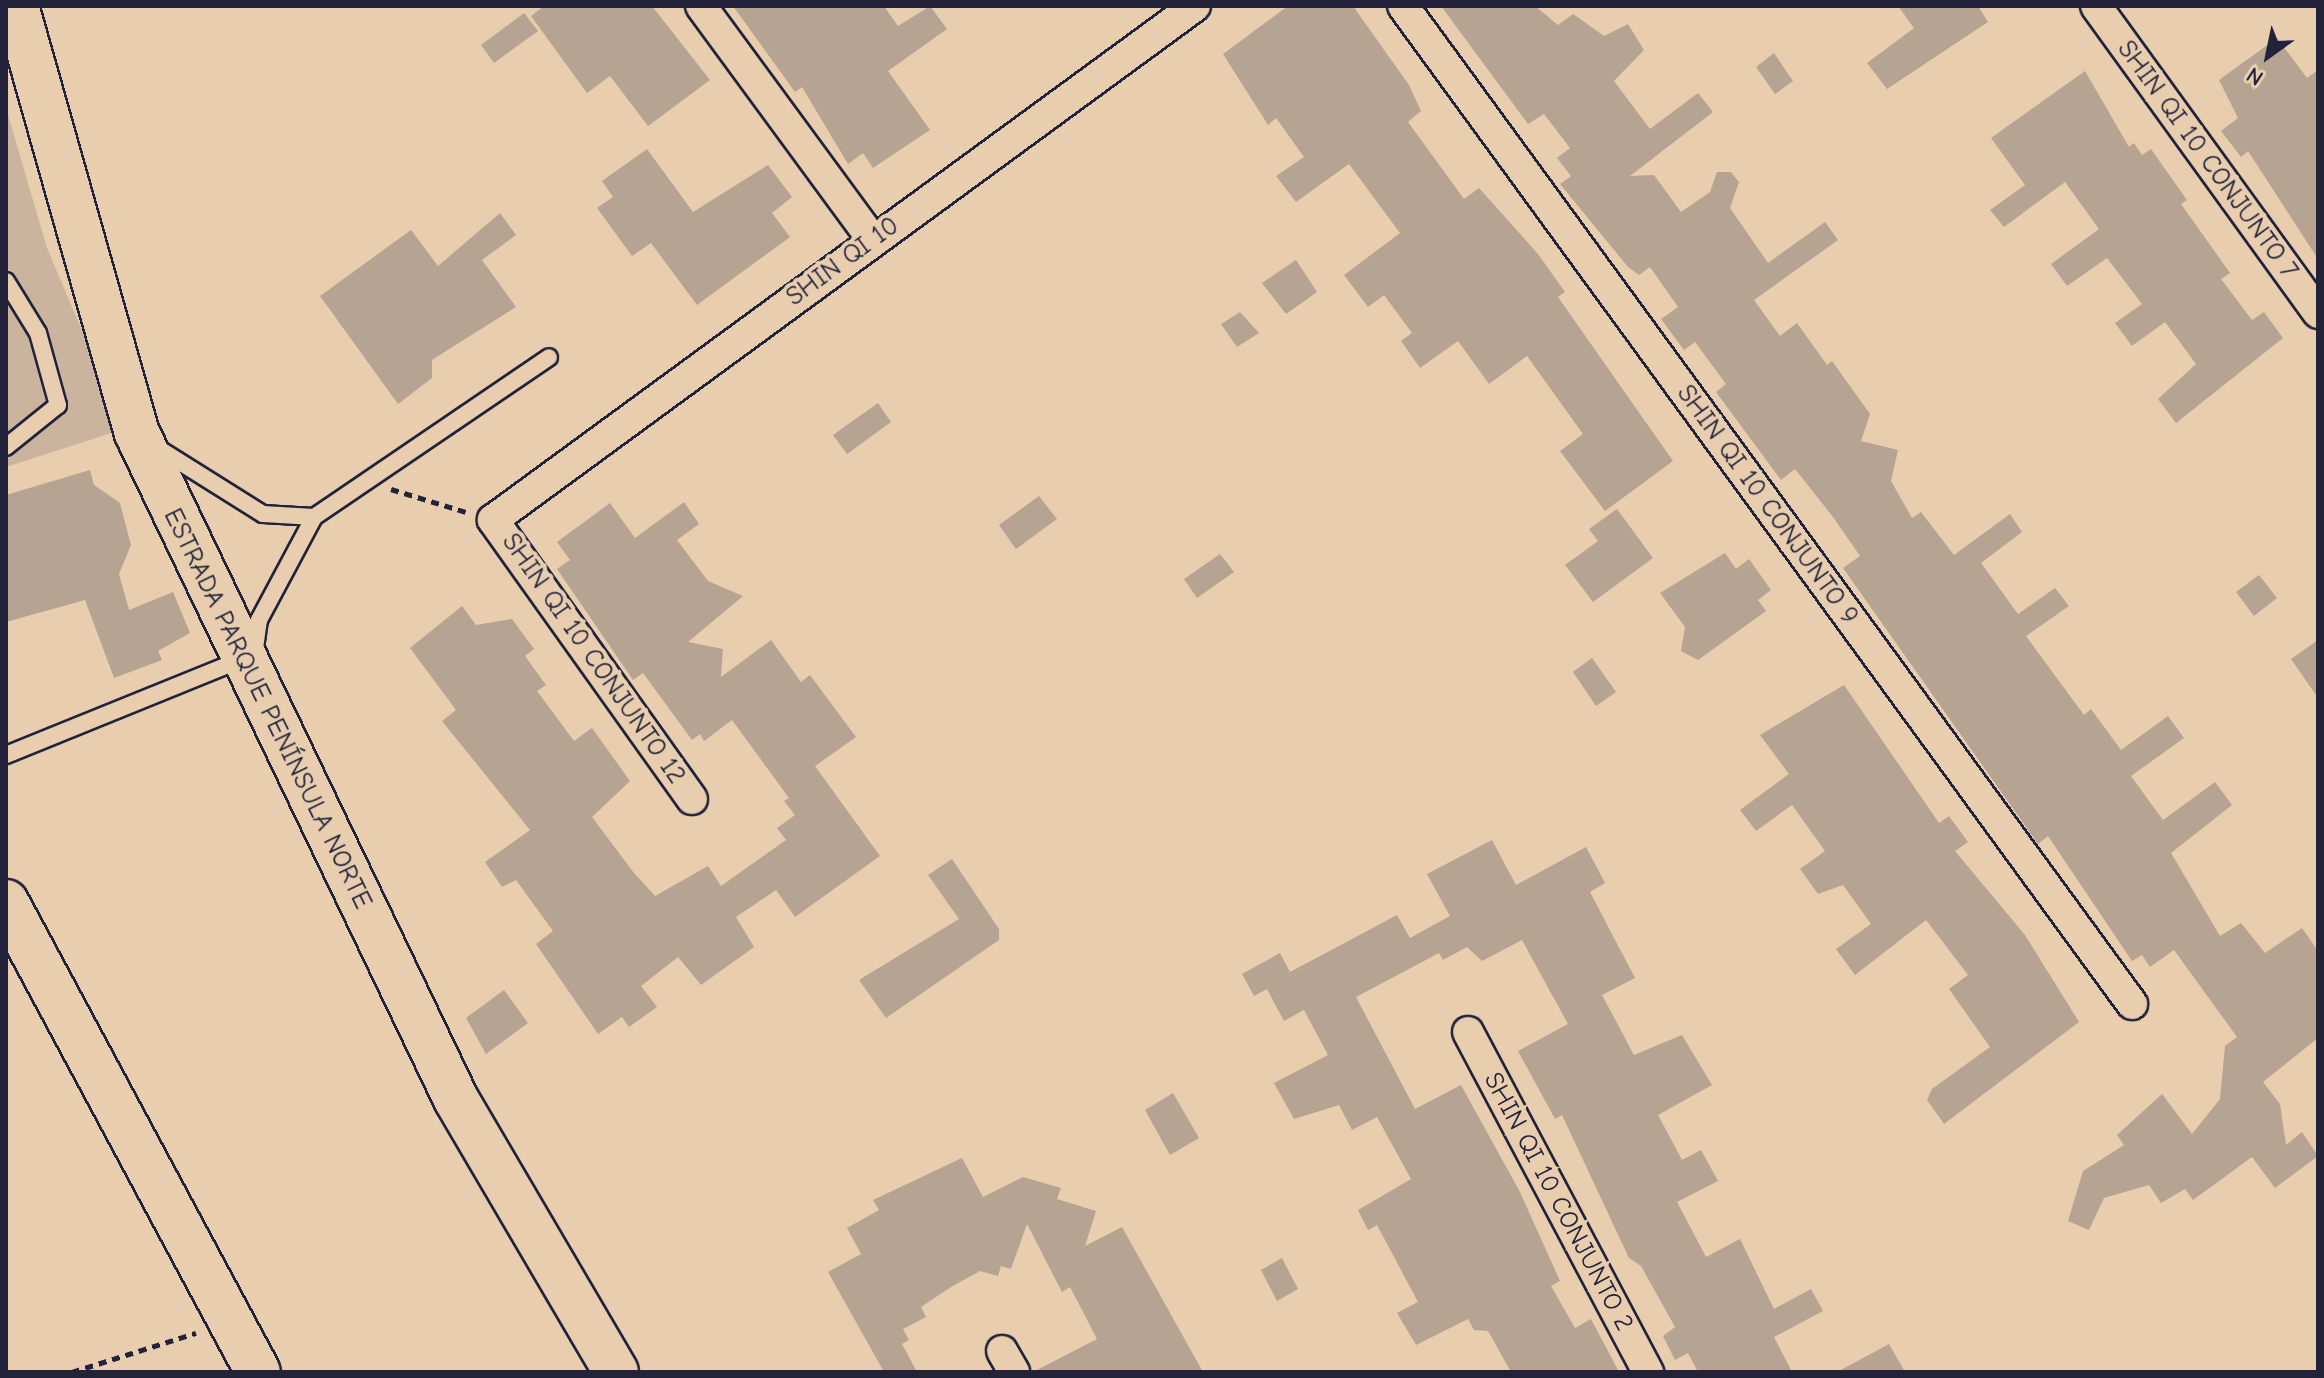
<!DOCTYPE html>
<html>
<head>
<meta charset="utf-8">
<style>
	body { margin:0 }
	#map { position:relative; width:2324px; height:1378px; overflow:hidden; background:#e8cdaf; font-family:"Comic Neue",sans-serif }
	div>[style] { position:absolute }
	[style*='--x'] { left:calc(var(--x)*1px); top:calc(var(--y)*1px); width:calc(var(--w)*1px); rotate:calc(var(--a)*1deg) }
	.green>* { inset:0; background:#cbb49e }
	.building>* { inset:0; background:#b7a392 }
	.path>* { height:5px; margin-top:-2.5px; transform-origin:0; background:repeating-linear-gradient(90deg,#22223b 0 8px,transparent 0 14px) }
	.roads { filter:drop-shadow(2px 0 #22223b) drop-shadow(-2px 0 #22223b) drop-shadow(0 2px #22223b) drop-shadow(0 -2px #22223b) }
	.lane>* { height:16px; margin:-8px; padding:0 8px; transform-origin:8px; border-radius:8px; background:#e8cdaf }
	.street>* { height:30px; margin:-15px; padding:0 15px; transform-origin:15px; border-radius:15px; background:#e8cdaf }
	.secondary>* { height:44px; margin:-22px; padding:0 22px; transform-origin:22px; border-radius:22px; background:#e8cdaf }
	span { translate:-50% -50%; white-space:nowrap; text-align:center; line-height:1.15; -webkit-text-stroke:8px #e8cdaf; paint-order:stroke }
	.street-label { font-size:26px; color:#22223b }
	.frame { position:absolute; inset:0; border:8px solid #22223b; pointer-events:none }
	.north { position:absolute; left:2228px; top:16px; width:80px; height:80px; -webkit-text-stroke:6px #e8cdaf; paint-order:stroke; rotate:213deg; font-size:22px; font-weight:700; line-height:32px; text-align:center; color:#22223b }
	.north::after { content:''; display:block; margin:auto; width:28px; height:36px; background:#22223b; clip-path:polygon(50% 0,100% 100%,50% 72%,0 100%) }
</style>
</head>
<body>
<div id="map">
	<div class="green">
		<i style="clip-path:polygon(6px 108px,47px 248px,124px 429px,6px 467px)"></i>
	</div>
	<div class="building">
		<i style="clip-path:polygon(544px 6px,652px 6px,710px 80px,648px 126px,610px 76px,587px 93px,531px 16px)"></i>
		<i style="clip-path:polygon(733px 6px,884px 6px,898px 26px,930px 6px,947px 29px,888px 71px,930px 130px,873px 168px,863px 153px,848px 164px,802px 87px,795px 92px)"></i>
		<i style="clip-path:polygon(1288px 6px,1353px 6px,1409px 85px,1421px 111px,1408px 122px,1464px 199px,1479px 188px,1538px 254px,1565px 292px,1558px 297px,1673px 461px,1605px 511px,1560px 451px,1583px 434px,1527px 356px,1489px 384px,1458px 341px,1420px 368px,1401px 341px,1412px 333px,1384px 295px,1368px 307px,1344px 275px,1400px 233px,1349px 164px,1296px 202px,1276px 176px,1304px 157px,1276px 118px,1268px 125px,1223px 54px)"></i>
		<i style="clip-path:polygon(1441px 6px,1535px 6px,1558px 25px,1573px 14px,1604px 36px,1628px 24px,1644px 50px,1614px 81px,1650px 129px,1698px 93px,1713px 112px,1630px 176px,1654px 175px,1681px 212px,1710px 192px,1717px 172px,1731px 172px,1739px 182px,1730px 208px,1768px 263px,1825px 222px,1838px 240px,1754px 300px,1780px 336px,1797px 323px,1827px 365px,1832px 361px,1870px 414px,1861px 441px,1898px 450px,1891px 481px,1912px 518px,1921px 512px,1954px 555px,2010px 514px,2022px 532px,1981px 563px,2018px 614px,2055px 588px,2069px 606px,2026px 636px,2084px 715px,2091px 709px,2121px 750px,2168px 716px,2184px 738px,2131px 776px,2163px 820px,2215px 782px,2232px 805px,2171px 853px,2220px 936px,2241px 923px,2265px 953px,2302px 928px,2318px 951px,2318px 1038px,2263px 1082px,2280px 1104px,2286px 1145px,2302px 1132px,2318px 1156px,2275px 1188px,2252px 1157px,2193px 1200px,2185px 1189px,2161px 1203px,2149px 1185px,2104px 1198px,2089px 1230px,2068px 1221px,2083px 1171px,2124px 1145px,2117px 1135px,2162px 1094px,2192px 1134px,2220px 1099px,2225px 1046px,2237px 1037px,2174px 950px,2150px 967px,2142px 955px,2132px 961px,2048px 836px,2038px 844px,1843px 568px,1860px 556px,1833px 517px,1795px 469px,1781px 480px,1716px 392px,1726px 384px,1695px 342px,1684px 350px,1661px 319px,1678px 307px,1650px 267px,1639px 275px,1628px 267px,1560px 184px,1571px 176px,1557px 158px,1570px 148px,1544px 114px,1528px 124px)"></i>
		<i style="clip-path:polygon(1898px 6px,1978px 6px,1988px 22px,1887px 89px,1867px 63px,1914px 28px)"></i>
		<i style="clip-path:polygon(524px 13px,538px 31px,494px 63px,481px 45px)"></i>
		<i style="clip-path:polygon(2277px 38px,2307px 78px,2318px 70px,2318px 259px,2248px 151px,2241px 157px,2221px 131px,2238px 118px,2219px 80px)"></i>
		<i style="clip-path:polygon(1774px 53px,1793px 81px,1775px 94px,1756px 67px)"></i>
		<i style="clip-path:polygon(2085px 71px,2129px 147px,2134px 143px,2142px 155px,2151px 149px,2187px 200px,2181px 204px,2230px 273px,2221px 279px,2252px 320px,2264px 312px,2283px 338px,2176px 423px,2158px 399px,2196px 364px,2165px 322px,2132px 346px,2115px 323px,2142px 304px,2107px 258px,2067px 286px,2051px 264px,2099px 229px,2065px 182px,2004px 227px,1990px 210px,2025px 185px,1991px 138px)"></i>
		<i style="clip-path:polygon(647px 149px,693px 212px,768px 165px,792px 197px,772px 213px,790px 237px,697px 305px,651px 243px,632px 256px,597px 208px,613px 197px,602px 181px)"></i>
		<i style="clip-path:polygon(500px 213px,516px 235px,482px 260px,516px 307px,432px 360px,432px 378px,398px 404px,320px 296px,411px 230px,438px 266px)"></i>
		<i style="clip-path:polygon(1296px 260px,1317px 292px,1286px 314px,1262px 283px)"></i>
		<i style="clip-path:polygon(1240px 312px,1259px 333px,1237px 347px,1221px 324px)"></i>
		<i style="clip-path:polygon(878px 403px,891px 422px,847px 454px,833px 435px)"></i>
		<i style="clip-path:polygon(90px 470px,94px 485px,120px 503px,131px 545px,119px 574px,129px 610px,173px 592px,190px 633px,158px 651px,162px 660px,114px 678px,85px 600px,6px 622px,6px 495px)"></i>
		<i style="clip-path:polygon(1039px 496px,1057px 519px,1016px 549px,999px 525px)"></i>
		<i style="clip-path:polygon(684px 502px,699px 524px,677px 540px,708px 581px,743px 596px,688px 642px,723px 649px,721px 677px,771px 640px,801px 682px,810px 675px,856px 737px,815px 766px,880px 856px,795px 917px,776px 890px,736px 917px,754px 947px,701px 985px,678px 957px,641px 986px,657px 1007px,629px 1027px,622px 1017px,598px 1034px,536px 944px,553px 931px,516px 880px,502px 887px,485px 862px,530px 830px,442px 721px,456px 710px,410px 648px,462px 606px,476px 625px,512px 619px,534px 649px,525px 656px,546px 685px,537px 691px,574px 741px,592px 728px,630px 781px,592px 817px,634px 873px,655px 896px,708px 866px,721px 886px,786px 840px,777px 828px,795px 815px,784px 801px,789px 798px,732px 720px,704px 741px,700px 734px,692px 740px,643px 673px,633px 680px,557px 569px,570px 560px,557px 542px,610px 503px,635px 538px)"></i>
		<i style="clip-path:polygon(1617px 509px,1653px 558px,1593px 602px,1565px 565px,1598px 541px,1589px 529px)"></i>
		<i style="clip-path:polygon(1725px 553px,1736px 569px,1749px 559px,1771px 590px,1758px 600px,1766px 611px,1698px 660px,1681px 651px,1685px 627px,1660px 593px)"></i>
		<i style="clip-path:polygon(1220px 554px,1234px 572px,1197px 598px,1184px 579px)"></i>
		<i style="clip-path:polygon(2259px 575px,2277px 598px,2254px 616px,2236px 592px)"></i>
		<i style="clip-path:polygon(2318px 640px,2318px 698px,2291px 659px)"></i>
		<i style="clip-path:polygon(1592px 658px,1616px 692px,1596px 706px,1573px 672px)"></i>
		<i style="clip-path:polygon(1844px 685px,1939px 823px,1949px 816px,1968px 842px,1955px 851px,2025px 935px,2079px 1022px,1944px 1124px,1927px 1100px,1932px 1089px,1990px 1047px,1949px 989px,1968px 975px,1926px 920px,1855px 975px,1836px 949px,1871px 924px,1843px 885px,1818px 894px,1800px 869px,1825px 851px,1792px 805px,1756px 831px,1740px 810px,1789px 774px,1760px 735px)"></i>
		<i style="clip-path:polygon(1492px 840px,1516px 885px,1586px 847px,1605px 883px,1590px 892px,1635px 978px,1602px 995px,1634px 1055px,1682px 1035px,1712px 1085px,1658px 1115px,1682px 1160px,1701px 1150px,1718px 1181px,1677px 1202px,1706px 1257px,1740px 1239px,1774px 1309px,1811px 1289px,1823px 1311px,1774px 1337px,1792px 1372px,1698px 1372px,1688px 1353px,1675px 1360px,1663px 1336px,1675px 1327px,1641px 1266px,1629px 1258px,1562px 1115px,1555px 1119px,1518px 1051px,1568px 1024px,1522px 940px,1482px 961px,1467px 947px,1443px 960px,1439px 953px,1356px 997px,1415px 1109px,1461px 1085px,1520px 1192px,1560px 1281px,1551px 1286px,1575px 1328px,1591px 1319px,1619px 1372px,1511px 1372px,1488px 1331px,1474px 1330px,1468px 1319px,1416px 1345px,1397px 1313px,1418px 1302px,1377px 1225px,1368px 1230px,1358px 1210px,1411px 1179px,1377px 1117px,1352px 1130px,1339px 1105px,1294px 1119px,1274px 1083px,1328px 1055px,1304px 1010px,1284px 1021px,1267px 989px,1254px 996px,1242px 974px,1280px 953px,1290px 972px,1397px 915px,1410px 938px,1450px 916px,1427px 874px)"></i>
		<i style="clip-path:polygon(952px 859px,999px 929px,999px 940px,886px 1018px,859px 980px,959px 919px,928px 875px)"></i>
		<i style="clip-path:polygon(504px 990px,528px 1023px,486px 1054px,466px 1018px)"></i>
		<i style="clip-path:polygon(1173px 1093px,1199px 1138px,1170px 1155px,1145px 1110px)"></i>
		<i style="clip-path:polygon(962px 1158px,983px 1197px,1023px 1177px,1061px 1188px,1057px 1199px,1096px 1211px,1085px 1246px,1122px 1227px,1203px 1372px,1033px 1372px,1097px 1339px,1070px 1287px,1062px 1292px,1027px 1224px,1011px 1269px,1001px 1266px,998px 1276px,980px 1271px,951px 1287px,921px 1307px,926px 1317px,903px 1329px,909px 1340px,902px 1344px,917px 1372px,884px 1372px,828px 1272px,861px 1254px,847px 1228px,879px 1210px,873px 1200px)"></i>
		<i style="clip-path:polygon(1282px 1258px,1298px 1289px,1277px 1301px,1261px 1270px)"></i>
		<i style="clip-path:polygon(1889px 1344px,1905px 1372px,1837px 1372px)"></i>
	</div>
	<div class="path">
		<i style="--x:391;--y:489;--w:78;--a:17"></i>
		<i style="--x:72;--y:1372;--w:130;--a:-17.5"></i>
	</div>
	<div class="roads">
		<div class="lane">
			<i style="--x:6;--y:281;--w:61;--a:58.4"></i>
			<i style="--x:38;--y:333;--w:75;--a:74.5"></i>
			<i style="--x:58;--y:405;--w:67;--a:141.1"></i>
			<i style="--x:156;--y:447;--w:126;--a:32.1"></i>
			<i style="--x:263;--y:514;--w:51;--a:3.4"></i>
			<i style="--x:314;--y:517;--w:117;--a:118.1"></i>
			<i style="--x:259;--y:620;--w:35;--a:98"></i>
			<i style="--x:314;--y:517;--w:284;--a:-34.2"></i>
			<i style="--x:6;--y:755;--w:253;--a:-22.1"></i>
		</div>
		<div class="street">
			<i style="--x:701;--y:6;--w:290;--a:53.7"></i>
			<i style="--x:1403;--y:6;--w:1236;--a:53.85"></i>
			<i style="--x:2096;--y:6;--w:379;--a:54.1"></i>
			<i style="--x:692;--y:799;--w:343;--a:-125.5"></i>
			<i style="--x:493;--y:520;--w:870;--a:-36.21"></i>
			<i style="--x:1468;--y:1032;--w:385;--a:62.1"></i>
			<i style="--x:1002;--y:1351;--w:24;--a:60"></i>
		</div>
		<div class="secondary">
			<i style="--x:16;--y:6;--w:444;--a:74.2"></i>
			<i style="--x:137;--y:433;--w:738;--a:64.41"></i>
			<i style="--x:456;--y:1099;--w:316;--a:59.6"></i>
			<i style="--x:6;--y:902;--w:533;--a:61.8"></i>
		</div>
	</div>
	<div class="street-label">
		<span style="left:2207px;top:160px;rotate:54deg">SHIN QI 10 CONJUNTO 7</span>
		<span style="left:843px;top:262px;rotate:-36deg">SHIN QI 10</span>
		<span style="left:1767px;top:505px;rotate:54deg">SHIN QI 10 CONJUNTO 9</span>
		<span style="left:593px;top:659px;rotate:55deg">SHIN QI 10 CONJUNTO 12</span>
		<span style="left:267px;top:709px;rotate:64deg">ESTRADA PARQUE PENÍNSULA NORTE</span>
		<span style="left:1558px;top:1202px;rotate:62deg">SHIN QI 10 CONJUNTO 2</span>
	</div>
	<div class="frame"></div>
	<div class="north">N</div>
</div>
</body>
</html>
